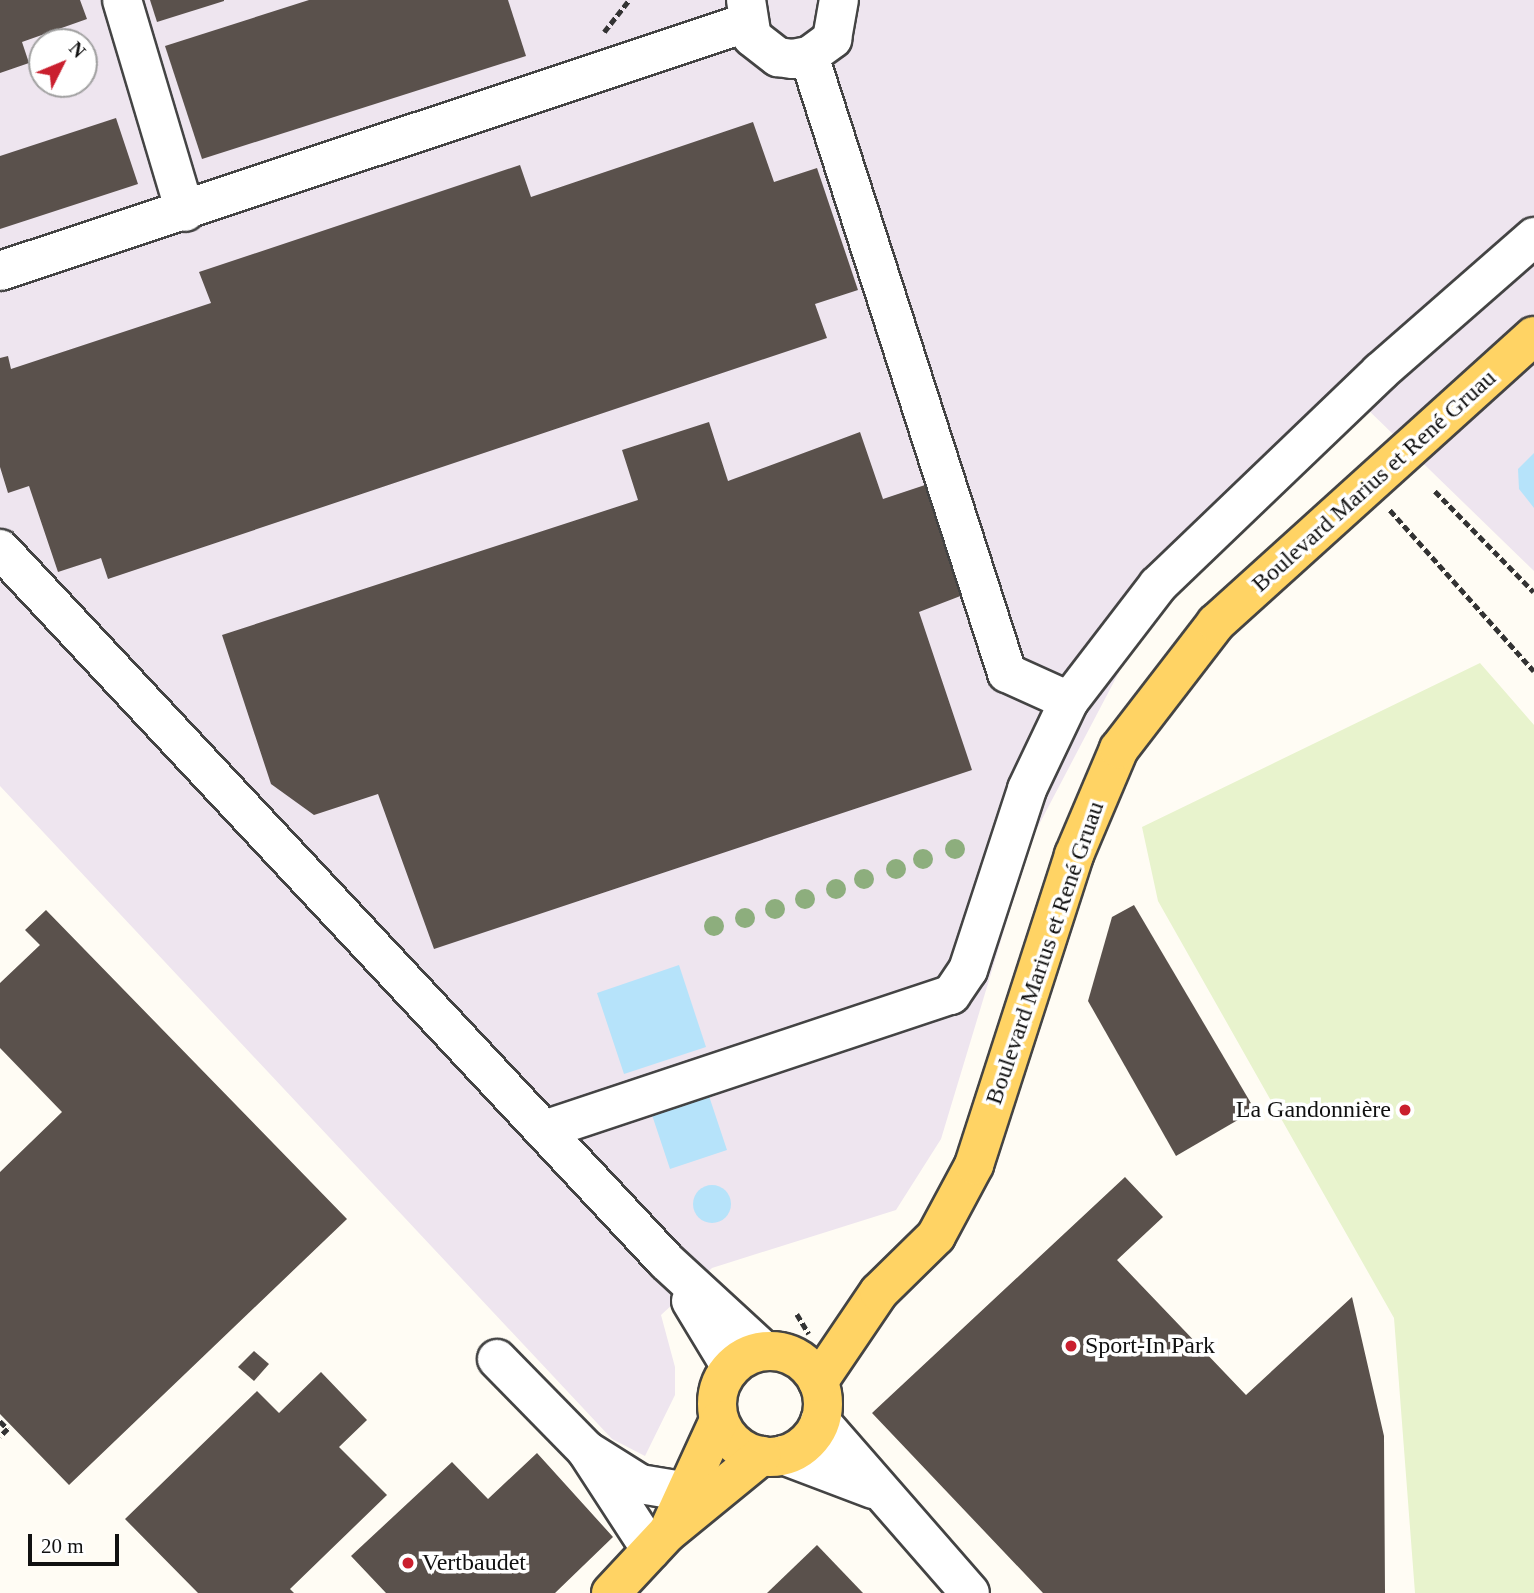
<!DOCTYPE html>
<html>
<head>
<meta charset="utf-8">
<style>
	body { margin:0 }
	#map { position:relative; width:1534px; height:1593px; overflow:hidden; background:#fffcf4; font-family:Georgia,serif }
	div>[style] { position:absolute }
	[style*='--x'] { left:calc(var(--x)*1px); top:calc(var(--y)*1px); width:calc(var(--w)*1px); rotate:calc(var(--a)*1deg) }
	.industrial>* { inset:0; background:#eee5ef }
	.pitch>* { inset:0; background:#e8f3cd }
	.water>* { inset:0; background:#b6e3fa }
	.round { border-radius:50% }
	.building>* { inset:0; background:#5a514c }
	.path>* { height:4.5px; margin-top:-2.25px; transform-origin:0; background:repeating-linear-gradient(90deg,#333 0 7px,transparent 0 10.5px) }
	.roads { filter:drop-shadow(2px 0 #444) drop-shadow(-2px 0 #444) drop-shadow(0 2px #444) drop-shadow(0 -2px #444) }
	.minor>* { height:38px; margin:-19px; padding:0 19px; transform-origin:19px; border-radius:19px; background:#fff }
	.major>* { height:38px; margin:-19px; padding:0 19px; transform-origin:19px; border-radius:19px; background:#ffd364 }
	.major>.ring { margin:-19px; padding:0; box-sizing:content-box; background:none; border:38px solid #ffd364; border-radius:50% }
	.trees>* { width:20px; height:20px; margin:-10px; border-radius:50%; background:#8dae7d }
	.dots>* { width:19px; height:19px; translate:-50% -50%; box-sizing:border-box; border:4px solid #fff; border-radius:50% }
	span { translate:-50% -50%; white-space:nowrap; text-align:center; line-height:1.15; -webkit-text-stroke:7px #fff; paint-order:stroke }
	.street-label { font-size:24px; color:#111 }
	.poi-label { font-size:24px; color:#111 }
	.right { translate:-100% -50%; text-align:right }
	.left { translate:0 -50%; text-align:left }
	.north { position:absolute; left:28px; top:28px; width:70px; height:70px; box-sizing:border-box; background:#fff; border:2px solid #a0a0a0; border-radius:50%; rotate:47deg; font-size:19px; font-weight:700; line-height:28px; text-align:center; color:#111 }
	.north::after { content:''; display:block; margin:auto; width:24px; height:32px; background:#ca1f2e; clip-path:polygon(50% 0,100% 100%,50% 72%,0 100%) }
	.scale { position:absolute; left:28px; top:1534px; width:91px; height:32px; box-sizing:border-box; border:4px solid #111; border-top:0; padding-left:9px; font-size:21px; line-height:24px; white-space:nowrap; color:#111; -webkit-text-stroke:5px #fff; paint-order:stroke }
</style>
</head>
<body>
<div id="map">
	<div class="industrial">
		<i style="clip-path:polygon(evenodd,0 0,1534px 0,1534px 571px,1362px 404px,1150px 613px,1032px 838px,941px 1139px,896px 1210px,712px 1268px,661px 1315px,675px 1367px,675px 1395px,645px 1456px,612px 1439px,0 786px,0 0,42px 42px,84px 42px,84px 84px,42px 84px,42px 42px)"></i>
	</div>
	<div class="pitch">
		<i style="clip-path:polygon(1480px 663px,1534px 725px,1534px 1593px,1415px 1593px,1394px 1318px,1158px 901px,1142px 827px)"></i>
	</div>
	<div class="water">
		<i style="clip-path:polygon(1534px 453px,1534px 508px,1519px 489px,1518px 469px)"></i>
		<i style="clip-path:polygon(679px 965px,706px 1047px,624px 1074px,597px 993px)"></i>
		<i style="clip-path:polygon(708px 1093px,727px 1150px,670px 1169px,651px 1112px)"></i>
		<i class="round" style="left:693px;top:1185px;width:38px;height:38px"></i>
	</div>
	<div class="building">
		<i style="clip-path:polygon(0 0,80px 0,87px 19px,22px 42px,29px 63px,0 73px)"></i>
		<i style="clip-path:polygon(150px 0,224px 0,224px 1px,157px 22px)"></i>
		<i style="clip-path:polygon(309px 0,508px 0,526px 56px,202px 159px,165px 46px)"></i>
		<i style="clip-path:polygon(116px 118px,138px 184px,0 229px,0 156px)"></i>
		<i style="clip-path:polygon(753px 122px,774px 182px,817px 168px,858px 290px,815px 304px,827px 338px,108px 579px,101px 558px,58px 572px,29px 486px,8px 493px,0 467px,0 358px,8px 356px,11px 369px,211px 303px,199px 272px,520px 165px,531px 197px)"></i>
		<i style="clip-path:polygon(709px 422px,728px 481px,860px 432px,883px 499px,928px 484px,963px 595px,919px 612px,972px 770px,434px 949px,378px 794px,314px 815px,271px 784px,222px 635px,638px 500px,622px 450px)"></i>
		<i style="clip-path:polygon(1134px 905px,1255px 1110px,1176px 1156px,1088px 1001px,1112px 917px)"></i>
		<i style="clip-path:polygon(46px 910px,347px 1219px,69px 1485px,0 1414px,0 1172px,62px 1112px,0 1048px,0 983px,40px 945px,25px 930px)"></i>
		<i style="clip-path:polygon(1125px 1177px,1163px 1217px,1117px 1260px,1246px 1395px,1352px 1297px,1384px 1436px,1385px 1593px,1043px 1593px,872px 1413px)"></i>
		<i style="clip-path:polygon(254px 1351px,269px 1364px,254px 1381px,238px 1367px)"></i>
		<i style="clip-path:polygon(321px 1372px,367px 1420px,339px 1447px,387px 1495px,290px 1589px,294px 1593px,198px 1593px,125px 1519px,257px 1391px,279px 1413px)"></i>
		<i style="clip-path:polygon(537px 1453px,613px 1537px,555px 1593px,386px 1593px,351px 1556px,452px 1462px,488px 1499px)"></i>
		<i style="clip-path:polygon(817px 1545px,863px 1593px,767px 1593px)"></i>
	</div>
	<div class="path">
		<i style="--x:604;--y:32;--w:41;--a:-52"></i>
		<i style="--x:1435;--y:491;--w:141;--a:45.6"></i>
		<i style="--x:1390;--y:510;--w:216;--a:48.2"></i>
		<i style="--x:797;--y:1314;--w:23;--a:59"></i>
		<i style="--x:0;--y:1421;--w:11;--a:45"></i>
		<i style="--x:8;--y:1429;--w:11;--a:135"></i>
	</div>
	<div class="roads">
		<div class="minor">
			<i style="--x:122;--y:0;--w:221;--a:73.4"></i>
			<i style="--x:746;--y:0;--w:37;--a:81"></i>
			<i style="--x:752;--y:37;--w:33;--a:38"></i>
			<i style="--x:778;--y:57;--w:15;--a:8"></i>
			<i style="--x:793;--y:59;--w:16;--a:-11"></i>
			<i style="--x:809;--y:56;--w:29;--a:-36"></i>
			<i style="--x:832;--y:39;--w:40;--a:-80"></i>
			<i style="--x:0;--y:271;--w:786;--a:-18.39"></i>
			<i style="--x:0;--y:549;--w:975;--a:46.91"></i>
			<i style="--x:666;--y:1261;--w:133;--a:42.6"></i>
			<i style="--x:1069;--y:701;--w:146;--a:-52.5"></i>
			<i style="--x:1158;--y:585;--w:308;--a:-43.8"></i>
			<i style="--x:1380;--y:372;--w:205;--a:-41.2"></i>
			<i style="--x:544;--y:1130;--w:429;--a:-18.4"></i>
			<i style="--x:951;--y:995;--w:30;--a:-56"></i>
			<i style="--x:968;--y:970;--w:190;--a:-71.9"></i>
			<i style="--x:1027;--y:789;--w:98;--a:-64.5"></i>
			<i style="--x:1069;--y:701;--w:68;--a:-155.7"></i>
			<i style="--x:1007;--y:673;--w:648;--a:-107.79"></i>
			<i style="--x:691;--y:1301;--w:77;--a:58.8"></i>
			<i style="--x:497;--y:1359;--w:127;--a:45.6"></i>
			<i style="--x:820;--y:1421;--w:228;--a:48.9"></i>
			<i style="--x:783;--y:1455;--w:96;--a:20.7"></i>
			<i style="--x:651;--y:1550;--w:119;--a:-123"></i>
			<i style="--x:586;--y:1450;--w:64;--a:32.2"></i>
			<i style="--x:640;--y:1484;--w:49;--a:9.5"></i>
		</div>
		<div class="major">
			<i class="ring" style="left:717px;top:1351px;width:68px;height:68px"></i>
			<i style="--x:818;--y:1382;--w:109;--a:-55.9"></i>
			<i style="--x:879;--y:1292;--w:80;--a:-44.5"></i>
			<i style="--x:936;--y:1236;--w:81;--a:-61.8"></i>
			<i style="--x:974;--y:1165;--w:326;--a:-72.1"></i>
			<i style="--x:1074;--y:855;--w:115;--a:-67"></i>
			<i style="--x:1119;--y:749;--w:159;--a:-52.4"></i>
			<i style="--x:1216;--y:623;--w:428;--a:-42.1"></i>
			<i style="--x:671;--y:1525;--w:115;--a:-65.4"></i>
			<i style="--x:611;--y:1593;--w:82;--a:-47"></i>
			<i style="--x:667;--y:1533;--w:122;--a:-39.3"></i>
		</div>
	</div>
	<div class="trees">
		<i style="left:955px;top:849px"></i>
		<i style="left:923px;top:859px"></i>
		<i style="left:896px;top:869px"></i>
		<i style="left:864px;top:879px"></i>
		<i style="left:836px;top:889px"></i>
		<i style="left:805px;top:899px"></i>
		<i style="left:775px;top:909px"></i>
		<i style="left:745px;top:918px"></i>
		<i style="left:714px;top:926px"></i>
	</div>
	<div class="dots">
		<i style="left:1405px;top:1110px;background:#ca1f2e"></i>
		<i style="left:1071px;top:1346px;background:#ca1f2e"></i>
		<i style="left:408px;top:1563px;background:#ca1f2e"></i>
	</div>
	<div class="street-label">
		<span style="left:1374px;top:481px;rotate:-42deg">Boulevard Marius et René Gruau</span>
		<span style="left:1045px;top:953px;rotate:-71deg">Boulevard Marius et René Gruau</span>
	</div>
	<div class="poi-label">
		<span class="right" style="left:1391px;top:1110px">La Gandonnière</span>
		<span class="left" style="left:1085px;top:1346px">Sport-In Park</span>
		<span class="left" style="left:422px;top:1563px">Vertbaudet</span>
	</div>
	<div class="north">N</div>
	<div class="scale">20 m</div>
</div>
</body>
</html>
